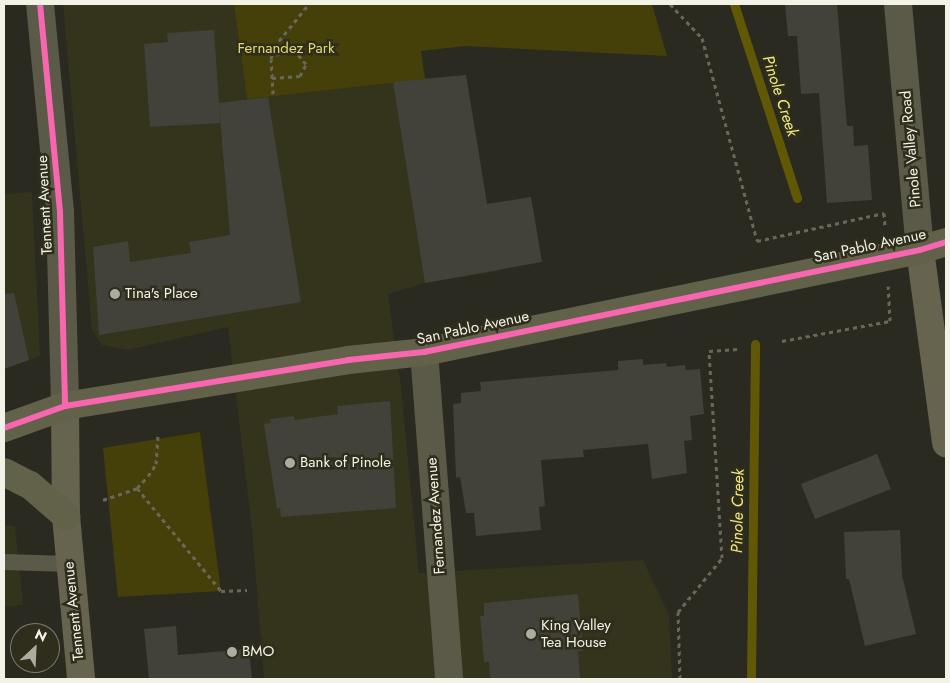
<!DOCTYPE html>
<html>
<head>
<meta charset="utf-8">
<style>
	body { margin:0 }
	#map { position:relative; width:950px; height:683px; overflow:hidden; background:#2a2a20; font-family:Jost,sans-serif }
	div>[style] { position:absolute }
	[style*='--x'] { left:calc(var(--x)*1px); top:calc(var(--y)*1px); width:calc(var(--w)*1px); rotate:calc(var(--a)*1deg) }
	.built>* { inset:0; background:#34331c }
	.green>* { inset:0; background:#453f09 }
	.stream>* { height:9px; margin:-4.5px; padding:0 4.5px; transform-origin:4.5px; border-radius:4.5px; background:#615805 }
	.building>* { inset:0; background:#42423a }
	.path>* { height:3px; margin-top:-1.5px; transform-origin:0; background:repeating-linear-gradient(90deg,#68675b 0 4px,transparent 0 8px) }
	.service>* { height:16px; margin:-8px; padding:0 8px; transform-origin:8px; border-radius:8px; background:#5b5a49 }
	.minor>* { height:28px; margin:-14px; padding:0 14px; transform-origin:14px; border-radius:14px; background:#5b5a49 }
	.tertiary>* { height:28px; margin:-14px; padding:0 14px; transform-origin:14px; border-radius:14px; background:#5b5a49 }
	.secondary>* { height:28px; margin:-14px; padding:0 14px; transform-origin:14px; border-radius:14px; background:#66634e }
	.primary>* { height:28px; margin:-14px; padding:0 14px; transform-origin:14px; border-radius:14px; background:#62614a }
	.cycleway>* { height:6px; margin:-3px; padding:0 3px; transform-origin:3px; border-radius:3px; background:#f766af }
	.dots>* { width:14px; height:14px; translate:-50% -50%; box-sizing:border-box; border:2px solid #2f2d1b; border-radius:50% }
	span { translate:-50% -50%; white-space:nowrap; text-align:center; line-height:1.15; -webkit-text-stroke:5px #2f2d1b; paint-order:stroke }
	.park-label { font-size:15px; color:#e5da6f }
	.street-label { font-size:15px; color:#f3f2e7 }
	.poi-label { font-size:15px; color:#f3f2e7 }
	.left { translate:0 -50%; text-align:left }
	.water-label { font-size:16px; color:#f3e87e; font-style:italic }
	.frame { position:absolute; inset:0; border:5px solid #f3f2e7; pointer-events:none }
	.north { position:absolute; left:10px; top:623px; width:50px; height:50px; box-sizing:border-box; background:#2f2d1b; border:1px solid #7d7c6d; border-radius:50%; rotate:25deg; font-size:14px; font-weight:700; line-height:20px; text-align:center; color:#f3f2e7 }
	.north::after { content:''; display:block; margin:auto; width:18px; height:22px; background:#adaca1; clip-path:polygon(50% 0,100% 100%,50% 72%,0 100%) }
</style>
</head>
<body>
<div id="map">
	<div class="built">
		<i style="clip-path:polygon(63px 4px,234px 4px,247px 99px,267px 91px,466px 75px,498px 271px,425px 283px,388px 294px,401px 387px,419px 573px,643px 560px,669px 615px,672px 679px,264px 679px,252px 530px,228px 327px,128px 350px,102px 345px,92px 330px)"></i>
		<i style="clip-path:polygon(32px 192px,40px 356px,4px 369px,4px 194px)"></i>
		<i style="clip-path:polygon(4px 524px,15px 527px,23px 605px,4px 607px)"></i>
	</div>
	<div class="green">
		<i style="clip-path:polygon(234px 4px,652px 4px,667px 56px,465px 46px,421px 51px,425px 79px,247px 99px)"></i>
		<i style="clip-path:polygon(200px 432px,221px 591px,118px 597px,103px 448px)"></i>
	</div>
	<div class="stream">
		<i style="--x:734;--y:4;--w:204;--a:72"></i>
		<i style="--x:751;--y:679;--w:335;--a:-89.3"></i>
	</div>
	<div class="building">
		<i style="clip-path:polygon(785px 4px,837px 4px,847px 126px,853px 126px,854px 146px,868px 145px,872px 200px,827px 203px,819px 93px,801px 94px,797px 36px,788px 36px)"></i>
		<i style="clip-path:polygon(214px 30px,219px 103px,268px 97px,301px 302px,99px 335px,93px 247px,128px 241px,130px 262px,191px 253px,189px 242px,230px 235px,219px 105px,220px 123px,150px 127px,144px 44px,168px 42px,167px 33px)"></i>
		<i style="clip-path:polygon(466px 75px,487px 204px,531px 197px,542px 262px,425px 283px,393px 82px)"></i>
		<i style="clip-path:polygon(14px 293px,29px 360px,4px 369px,4px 294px)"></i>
		<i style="clip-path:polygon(643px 359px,643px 365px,666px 363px,667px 367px,685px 365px,686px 370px,700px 369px,704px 414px,690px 416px,692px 440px,684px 441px,687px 473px,652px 479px,648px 444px,583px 450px,584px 457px,541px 460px,545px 506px,539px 507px,541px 530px,476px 536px,474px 513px,466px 513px,460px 477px,456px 478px,453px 404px,461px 403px,461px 393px,481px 391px,480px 382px,618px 370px,618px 361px)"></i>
		<i style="clip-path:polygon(390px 401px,396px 508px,281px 517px,280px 508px,277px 509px,264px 424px,271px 423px,270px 419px,294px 416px,295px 420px,338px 414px,337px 406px)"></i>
		<i style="clip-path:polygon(877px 454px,891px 489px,815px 519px,801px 484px)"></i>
		<i style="clip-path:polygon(900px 530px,902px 575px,916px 634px,865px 646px,849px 579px,846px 579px,844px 532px)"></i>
		<i style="clip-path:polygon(578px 594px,583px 651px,578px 651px,580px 679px,490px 679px,489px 662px,484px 662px,480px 616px,484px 616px,484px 603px)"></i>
		<i style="clip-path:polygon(176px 626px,178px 655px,249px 649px,252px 679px,149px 679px,144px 629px)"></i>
	</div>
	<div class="path">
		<i style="--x:670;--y:4;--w:47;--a:46.7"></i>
		<i style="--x:702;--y:38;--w:210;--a:74.8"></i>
		<i style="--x:757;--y:241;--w:130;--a:-12.4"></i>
		<i style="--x:884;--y:213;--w:15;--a:86"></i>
		<i style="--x:272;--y:78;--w:28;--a:-4"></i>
		<i style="--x:300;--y:76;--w:13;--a:-63"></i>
		<i style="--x:306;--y:64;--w:16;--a:-130"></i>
		<i style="--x:296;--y:52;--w:24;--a:173"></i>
		<i style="--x:273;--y:94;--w:35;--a:-93"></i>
		<i style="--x:271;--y:59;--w:12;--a:-76"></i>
		<i style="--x:274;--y:47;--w:55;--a:-50.9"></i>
		<i style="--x:782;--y:341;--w:110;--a:-10.5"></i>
		<i style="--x:890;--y:321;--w:35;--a:-93"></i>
		<i style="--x:137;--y:488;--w:133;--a:50.8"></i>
		<i style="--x:221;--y:591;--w:26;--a:-2"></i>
		<i style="--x:103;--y:500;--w:36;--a:-19"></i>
		<i style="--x:137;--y:488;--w:16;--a:-47"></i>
		<i style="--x:148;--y:476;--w:14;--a:-56"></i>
		<i style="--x:156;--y:464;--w:31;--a:-86"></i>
		<i style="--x:680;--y:679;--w:67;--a:-91.7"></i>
		<i style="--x:678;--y:612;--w:70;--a:-50.8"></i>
		<i style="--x:722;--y:558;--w:207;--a:-93.6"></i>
		<i style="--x:709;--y:351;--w:32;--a:-4"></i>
	</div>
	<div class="service">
		<i style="--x:4;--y:562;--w:65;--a:1.8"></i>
	</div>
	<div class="minor">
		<i style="--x:898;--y:4;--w:247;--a:84.9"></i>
		<i style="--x:424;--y:352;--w:328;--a:85.6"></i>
	</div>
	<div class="tertiary">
		<i style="--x:40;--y:4;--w:209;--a:84.5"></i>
		<i style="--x:60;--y:212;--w:194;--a:88.5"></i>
	</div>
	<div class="secondary">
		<i style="--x:920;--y:250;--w:195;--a:82.3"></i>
		<i style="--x:65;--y:406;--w:110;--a:89.5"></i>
		<i style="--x:66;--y:516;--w:164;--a:84.7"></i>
	</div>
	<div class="primary">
		<i style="--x:4;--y:428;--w:65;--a:-19.8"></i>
		<i style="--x:65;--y:406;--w:287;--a:-9.2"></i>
		<i style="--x:348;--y:360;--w:76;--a:-6"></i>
		<i style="--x:424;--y:352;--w:506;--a:-11.62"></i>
		<i style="--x:920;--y:250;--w:27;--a:-17"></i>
		<i style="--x:4;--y:472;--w:29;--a:27"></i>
		<i style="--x:30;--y:485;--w:48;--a:40.7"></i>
	</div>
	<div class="cycleway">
		<i style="--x:40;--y:4;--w:209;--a:84.5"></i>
		<i style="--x:60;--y:212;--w:194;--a:88.5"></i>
		<i style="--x:4;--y:428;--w:65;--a:-19.8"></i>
		<i style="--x:65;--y:406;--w:287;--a:-9.2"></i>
		<i style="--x:348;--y:360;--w:76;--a:-6"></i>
		<i style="--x:424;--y:352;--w:506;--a:-11.62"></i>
		<i style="--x:920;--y:250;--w:27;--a:-17"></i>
	</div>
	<div class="dots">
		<i style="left:115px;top:294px;background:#adaca1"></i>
		<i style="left:290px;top:463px;background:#adaca1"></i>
		<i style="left:531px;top:634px;background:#adaca1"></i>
		<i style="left:232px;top:652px;background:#adaca1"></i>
	</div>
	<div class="park-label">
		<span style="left:286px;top:49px">Fernandez Park</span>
	</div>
	<div class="street-label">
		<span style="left:911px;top:149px;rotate:-95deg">Pinole Valley Road</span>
		<span style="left:45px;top:205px;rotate:-93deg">Tennent Avenue</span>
		<span style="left:870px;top:246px;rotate:-12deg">San Pablo Avenue</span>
		<span style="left:473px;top:328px;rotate:-12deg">San Pablo Avenue</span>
		<span style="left:436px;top:516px;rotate:-94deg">Fernandez Avenue</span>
		<span style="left:74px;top:611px;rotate:-96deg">Tennent Avenue</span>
	</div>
	<div class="poi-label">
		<span class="left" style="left:125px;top:294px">Tina's Place</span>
		<span class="left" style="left:300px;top:463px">Bank of Pinole</span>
		<span class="left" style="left:541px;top:634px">King Valley<br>Tea House</span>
		<span class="left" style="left:242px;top:652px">BMO</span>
	</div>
	<div class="water-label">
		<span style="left:780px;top:96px;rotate:72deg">Pinole Creek</span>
		<span style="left:738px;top:511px;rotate:-89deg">Pinole Creek</span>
	</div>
	<div class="frame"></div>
	<div class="north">N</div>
</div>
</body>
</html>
